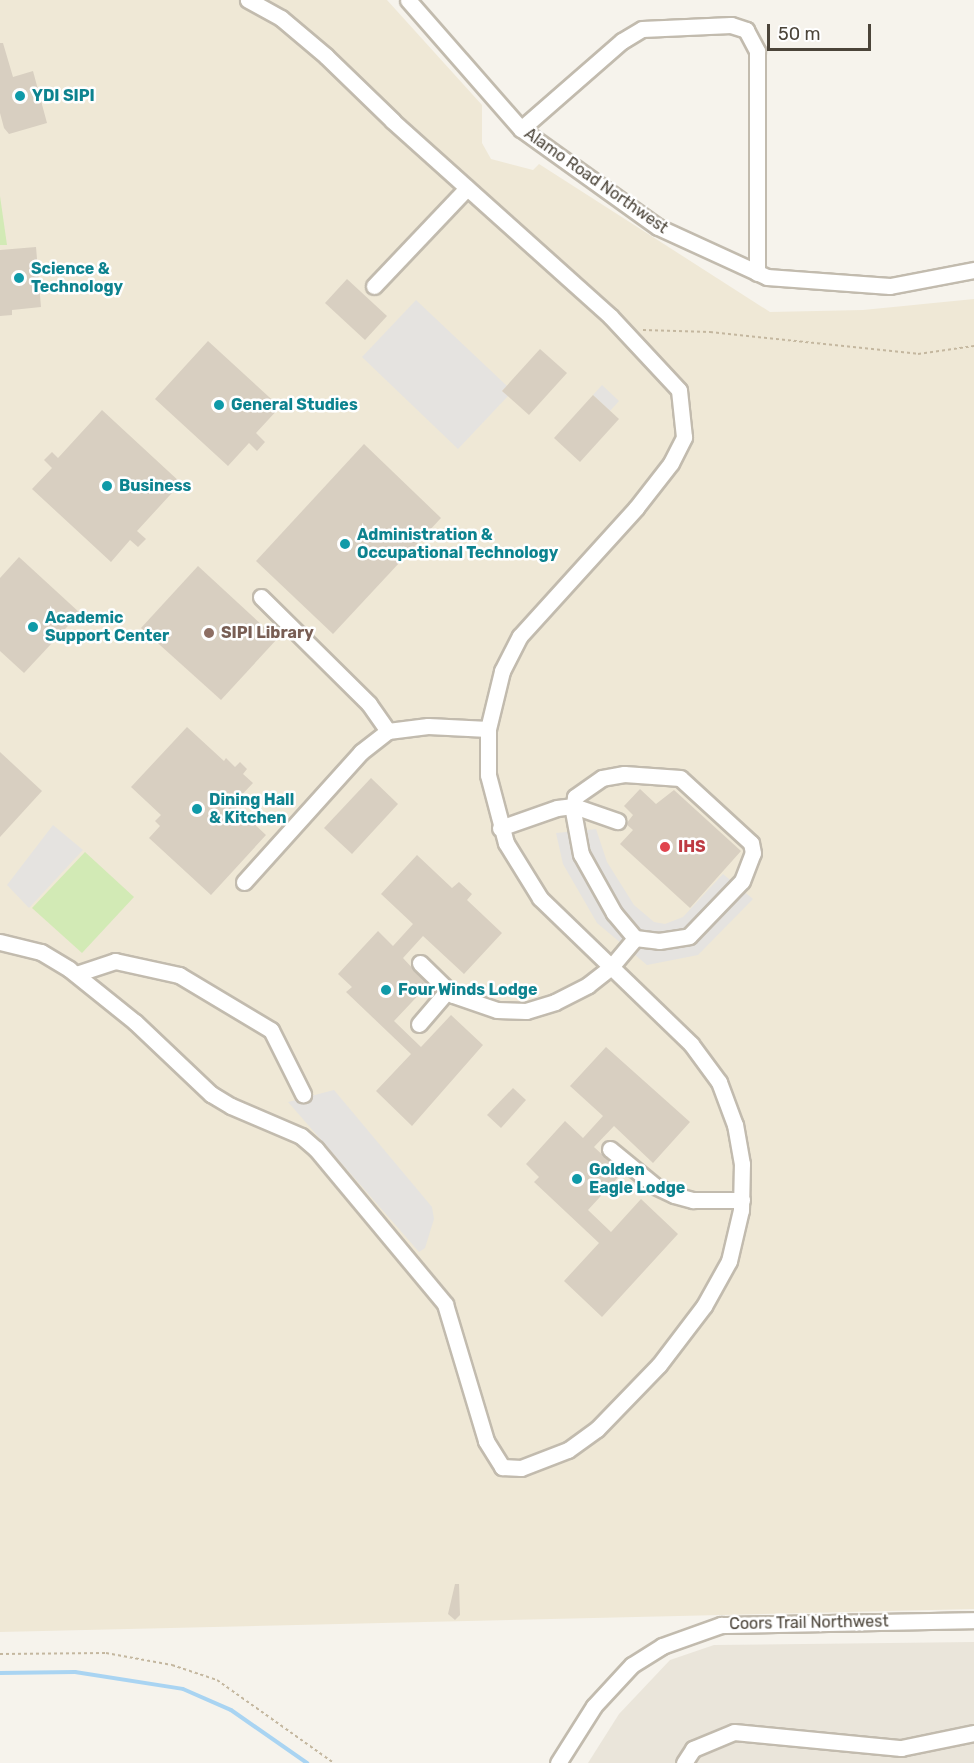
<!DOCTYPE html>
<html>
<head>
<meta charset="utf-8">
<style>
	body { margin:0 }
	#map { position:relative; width:974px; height:1763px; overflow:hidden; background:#f6f3ec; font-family:Rubik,sans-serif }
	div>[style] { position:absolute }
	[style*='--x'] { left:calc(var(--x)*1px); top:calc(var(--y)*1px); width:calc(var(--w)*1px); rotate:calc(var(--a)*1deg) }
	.residential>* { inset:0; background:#eae5da }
	.education>* { inset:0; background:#efe8d6 }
	.green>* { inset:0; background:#d2eab5 }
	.parking>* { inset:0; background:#e5e3e0 }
	.stream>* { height:4px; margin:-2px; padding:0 2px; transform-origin:2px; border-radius:2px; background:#a9d4f2 }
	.building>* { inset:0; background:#d8cfc1 }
	.path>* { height:2px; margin-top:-1px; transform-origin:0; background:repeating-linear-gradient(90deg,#c4b79f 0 3px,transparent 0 6px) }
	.roads { filter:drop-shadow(2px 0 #c2bbae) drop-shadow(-2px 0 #c2bbae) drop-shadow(0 2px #c2bbae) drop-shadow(0 -2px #c2bbae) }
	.minor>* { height:15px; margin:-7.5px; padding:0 7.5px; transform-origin:7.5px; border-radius:7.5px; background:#fff }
	.dots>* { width:16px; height:16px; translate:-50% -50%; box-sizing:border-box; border:3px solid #fff; border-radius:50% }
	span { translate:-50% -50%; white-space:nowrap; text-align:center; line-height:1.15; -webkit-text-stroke:5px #fff; paint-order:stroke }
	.culture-label { font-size:16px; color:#0d838f; font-weight:700 }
	.left { translate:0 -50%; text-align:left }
	.street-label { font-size:16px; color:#4b4439 }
	.education-label { font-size:16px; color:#785e54; font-weight:700 }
	.health-label { font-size:16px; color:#be3a42; font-weight:700 }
	.scale { position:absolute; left:767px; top:24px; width:104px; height:27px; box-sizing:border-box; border:3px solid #4b4439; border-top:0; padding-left:8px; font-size:18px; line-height:21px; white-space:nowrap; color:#4b4439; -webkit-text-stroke:4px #fff; paint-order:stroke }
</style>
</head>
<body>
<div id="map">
	<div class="residential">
		<i style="clip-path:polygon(974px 1642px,974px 1763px,588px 1763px,619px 1714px,670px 1660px,714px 1645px)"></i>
	</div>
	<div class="education">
		<i style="clip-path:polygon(0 0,387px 0,482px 105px,482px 143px,491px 159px,533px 170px,539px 164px,770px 312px,863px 310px,974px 299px,974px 1609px,0 1632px)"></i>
	</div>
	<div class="green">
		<i style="clip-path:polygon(0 196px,7px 245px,0 245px)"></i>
		<i style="clip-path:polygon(85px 852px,134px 897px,82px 953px,32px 908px)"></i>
	</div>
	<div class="parking">
		<i style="clip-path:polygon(416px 300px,507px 386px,502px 391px,508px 396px,458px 449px,362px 357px)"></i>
		<i style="clip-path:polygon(602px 385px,619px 401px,610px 411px,593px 395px)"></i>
		<i style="clip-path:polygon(53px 825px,83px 850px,29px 908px,7px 885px)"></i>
		<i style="clip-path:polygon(596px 829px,607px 862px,634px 905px,654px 922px,665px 924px,683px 917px,723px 874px,753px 899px,698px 955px,647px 965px,597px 923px,563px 864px,556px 833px)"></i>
		<i style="clip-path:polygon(334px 1090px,432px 1207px,434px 1219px,425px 1248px,419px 1252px,288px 1102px)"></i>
	</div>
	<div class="stream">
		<i style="--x:0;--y:1673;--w:75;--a:-0.8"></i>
		<i style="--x:75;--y:1672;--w:109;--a:8.9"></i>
		<i style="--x:183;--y:1689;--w:52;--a:23.6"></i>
		<i style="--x:231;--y:1710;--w:93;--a:34.9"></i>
	</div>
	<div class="building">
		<i style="clip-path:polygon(0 43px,3px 43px,13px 77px,33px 71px,47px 123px,9px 134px,4px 128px,0 113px)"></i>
		<i style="clip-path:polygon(36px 247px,41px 307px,12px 310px,12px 315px,0 316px,0 250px)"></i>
		<i style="clip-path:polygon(347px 279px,387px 316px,365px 340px,325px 303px)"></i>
		<i style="clip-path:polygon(208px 341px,280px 407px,256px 433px,265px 442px,257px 451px,249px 443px,228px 466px,155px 399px)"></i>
		<i style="clip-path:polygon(540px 349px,567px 373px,529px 415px,502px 391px)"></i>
		<i style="clip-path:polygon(593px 395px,619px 419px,580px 462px,554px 438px)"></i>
		<i style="clip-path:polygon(102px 410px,181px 483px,137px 531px,146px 539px,138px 547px,130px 540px,111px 562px,32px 489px,52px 468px,44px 460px,52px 452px,58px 458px)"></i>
		<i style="clip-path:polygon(364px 444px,441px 518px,333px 634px,256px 561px)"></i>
		<i style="clip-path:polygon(19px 557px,80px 613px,24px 673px,0 651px,0 578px)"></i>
		<i style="clip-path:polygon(198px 566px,277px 639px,221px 700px,141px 628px)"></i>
		<i style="clip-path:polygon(187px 727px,224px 761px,226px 758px,235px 767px,240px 762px,247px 769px,243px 774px,253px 783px,233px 804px,266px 835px,211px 895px,149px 838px,160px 826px,155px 821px,161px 815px,131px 787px)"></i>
		<i style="clip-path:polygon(0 752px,42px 791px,0 837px)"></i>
		<i style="clip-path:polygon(371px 778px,398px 804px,352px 854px,324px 828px)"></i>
		<i style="clip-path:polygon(640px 789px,656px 804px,674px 790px,741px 851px,690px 908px,620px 844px,633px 830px,626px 824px,633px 815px,624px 806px)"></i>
		<i style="clip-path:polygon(417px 855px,452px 888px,459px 882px,472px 894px,467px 900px,502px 933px,464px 974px,423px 936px,403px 958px,428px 985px,394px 1021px,421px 1047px,451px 1015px,483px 1045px,412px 1126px,376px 1091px,411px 1054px,346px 992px,352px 987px,338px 974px,378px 931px,393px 946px,413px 924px,381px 894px)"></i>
		<i style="clip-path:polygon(606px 1047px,690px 1122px,653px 1163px,614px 1126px,594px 1147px,622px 1173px,588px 1210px,611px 1232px,641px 1199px,678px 1234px,602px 1317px,564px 1281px,599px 1243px,534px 1182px,539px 1177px,526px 1164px,565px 1121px,583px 1138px,603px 1116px,570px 1086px)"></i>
		<i style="clip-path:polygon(513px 1088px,526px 1100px,501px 1128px,487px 1115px)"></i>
		<i style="clip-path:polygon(455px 1584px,459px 1584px,460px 1615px,455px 1620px,448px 1614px)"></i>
	</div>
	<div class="path">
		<i style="--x:643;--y:330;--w:67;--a:1.7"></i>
		<i style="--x:710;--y:332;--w:209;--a:6"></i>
		<i style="--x:918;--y:354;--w:57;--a:-8.1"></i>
		<i style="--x:0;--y:1654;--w:106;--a:-0.5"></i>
		<i style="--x:106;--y:1653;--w:67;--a:10.3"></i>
		<i style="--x:172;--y:1665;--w:47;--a:18.4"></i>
		<i style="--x:217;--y:1680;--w:143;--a:35.4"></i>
	</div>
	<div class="roads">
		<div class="minor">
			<i style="--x:408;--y:0;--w:171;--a:48.8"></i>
			<i style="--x:521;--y:129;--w:168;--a:35.6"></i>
			<i style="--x:658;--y:227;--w:120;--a:24.6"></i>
			<i style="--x:767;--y:277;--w:123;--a:4.2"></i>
			<i style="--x:890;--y:286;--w:86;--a:-10.8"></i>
			<i style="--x:521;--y:129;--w:134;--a:-41.1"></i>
			<i style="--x:622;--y:41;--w:23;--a:-31"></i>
			<i style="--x:642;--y:29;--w:89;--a:-2.6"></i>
			<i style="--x:731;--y:25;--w:16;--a:18"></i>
			<i style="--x:746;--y:30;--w:24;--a:62"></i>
			<i style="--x:757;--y:51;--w:222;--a:90"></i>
			<i style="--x:374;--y:286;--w:135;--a:-46.5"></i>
			<i style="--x:261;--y:597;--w:152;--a:44.7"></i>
			<i style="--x:369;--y:704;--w:33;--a:55"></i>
			<i style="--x:500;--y:828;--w:60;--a:-19.3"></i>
			<i style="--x:557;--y:808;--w:17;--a:-7"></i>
			<i style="--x:574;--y:806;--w:46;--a:19.2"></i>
			<i style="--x:244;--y:882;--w:175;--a:-48"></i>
			<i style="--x:361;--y:752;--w:34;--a:-38"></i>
			<i style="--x:388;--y:731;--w:40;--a:-7.1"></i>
			<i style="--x:428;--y:726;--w:60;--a:2.9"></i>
			<i style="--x:0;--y:942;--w:42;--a:13.7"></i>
			<i style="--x:41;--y:952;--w:33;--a:31"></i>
			<i style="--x:69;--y:969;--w:85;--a:38.8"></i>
			<i style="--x:135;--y:1022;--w:105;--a:43.5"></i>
			<i style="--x:211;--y:1094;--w:23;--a:31"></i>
			<i style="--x:231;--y:1106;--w:76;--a:23.2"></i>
			<i style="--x:301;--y:1136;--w:20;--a:41"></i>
			<i style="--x:316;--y:1149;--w:202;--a:50.2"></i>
			<i style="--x:445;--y:1304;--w:143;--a:73.3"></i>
			<i style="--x:486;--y:1441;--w:31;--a:58"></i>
			<i style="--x:502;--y:1467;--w:19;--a:3"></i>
			<i style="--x:521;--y:1468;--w:50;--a:-21"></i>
			<i style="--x:568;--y:1450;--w:36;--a:-36"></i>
			<i style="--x:597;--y:1429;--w:89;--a:-45.9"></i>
			<i style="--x:659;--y:1365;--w:74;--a:-52.7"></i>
			<i style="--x:704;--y:1306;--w:51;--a:-60.9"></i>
			<i style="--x:729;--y:1261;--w:52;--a:-76.8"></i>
			<i style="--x:741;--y:1210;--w:46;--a:-88.8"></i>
			<i style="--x:742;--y:1164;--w:40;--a:-100"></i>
			<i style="--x:735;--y:1125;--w:46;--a:-110.4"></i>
			<i style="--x:719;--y:1082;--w:47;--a:-126.4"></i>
			<i style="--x:691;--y:1044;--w:210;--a:-136"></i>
			<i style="--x:540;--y:898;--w:65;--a:-121.7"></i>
			<i style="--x:506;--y:843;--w:70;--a:-104.8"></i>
			<i style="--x:488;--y:775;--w:46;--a:-90"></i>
			<i style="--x:488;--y:729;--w:60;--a:-76.4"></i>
			<i style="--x:502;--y:671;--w:39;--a:-63"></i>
			<i style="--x:520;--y:636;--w:173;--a:-47.8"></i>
			<i style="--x:636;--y:508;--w:57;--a:-52.1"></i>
			<i style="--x:671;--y:463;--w:29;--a:-63"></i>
			<i style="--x:684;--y:437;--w:47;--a:-96.1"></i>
			<i style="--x:679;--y:390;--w:101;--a:-133"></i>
			<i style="--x:610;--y:316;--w:292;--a:-138.1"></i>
			<i style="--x:393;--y:121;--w:93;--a:-135.9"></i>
			<i style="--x:326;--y:56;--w:59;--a:-139.8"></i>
			<i style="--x:281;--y:18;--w:38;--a:-151"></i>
			<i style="--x:420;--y:963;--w:46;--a:44.1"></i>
			<i style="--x:453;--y:995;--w:46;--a:18.8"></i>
			<i style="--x:497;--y:1010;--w:29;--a:2"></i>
			<i style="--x:526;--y:1011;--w:30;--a:-17"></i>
			<i style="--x:555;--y:1002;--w:37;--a:-27"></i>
			<i style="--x:588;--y:985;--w:29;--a:-38"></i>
			<i style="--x:611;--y:967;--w:38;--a:-50"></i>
			<i style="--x:635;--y:938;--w:24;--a:7"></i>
			<i style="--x:659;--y:941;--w:30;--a:-9"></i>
			<i style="--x:689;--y:936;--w:76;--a:-46.1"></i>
			<i style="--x:742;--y:881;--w:30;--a:-69"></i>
			<i style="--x:753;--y:853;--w:10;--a:-101"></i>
			<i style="--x:751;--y:843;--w:96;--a:-137.5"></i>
			<i style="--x:680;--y:778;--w:56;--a:-175.9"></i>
			<i style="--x:624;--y:774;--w:22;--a:170"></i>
			<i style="--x:602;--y:778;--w:33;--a:145"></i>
			<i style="--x:575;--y:797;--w:14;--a:98"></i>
			<i style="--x:573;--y:811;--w:44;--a:79.5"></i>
			<i style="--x:581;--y:854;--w:68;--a:60.8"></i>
			<i style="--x:614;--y:913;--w:33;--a:50"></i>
			<i style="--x:76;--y:974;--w:41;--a:-18.4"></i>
			<i style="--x:115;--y:961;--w:66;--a:12.3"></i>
			<i style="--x:179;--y:975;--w:107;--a:30.9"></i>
			<i style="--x:271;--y:1030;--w:72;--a:63.4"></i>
			<i style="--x:419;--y:1024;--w:45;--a:-49.5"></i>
			<i style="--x:610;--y:1149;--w:58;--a:39.4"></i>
			<i style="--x:655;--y:1186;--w:21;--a:25"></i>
			<i style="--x:674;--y:1195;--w:20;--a:15"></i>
			<i style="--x:693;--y:1200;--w:49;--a:0"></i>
			<i style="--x:558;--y:1763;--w:67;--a:-57.7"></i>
			<i style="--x:594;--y:1706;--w:56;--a:-47.2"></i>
			<i style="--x:632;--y:1665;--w:36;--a:-32"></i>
			<i style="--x:662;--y:1646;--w:63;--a:-19.6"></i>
			<i style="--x:721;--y:1625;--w:253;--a:-1.1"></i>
			<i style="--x:684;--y:1763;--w:17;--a:-57"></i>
			<i style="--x:693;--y:1749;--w:44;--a:-22.5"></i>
			<i style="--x:734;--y:1732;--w:168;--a:5.5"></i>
			<i style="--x:901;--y:1748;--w:75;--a:-11.6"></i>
		</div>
	</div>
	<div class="dots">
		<i style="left:20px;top:96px;background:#0f9aa8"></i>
		<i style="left:19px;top:278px;background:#0f9aa8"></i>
		<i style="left:219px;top:405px;background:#0f9aa8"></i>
		<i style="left:107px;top:486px;background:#0f9aa8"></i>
		<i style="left:345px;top:544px;background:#0f9aa8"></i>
		<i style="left:33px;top:627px;background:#0f9aa8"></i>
		<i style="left:209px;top:633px;background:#8d6e63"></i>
		<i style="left:197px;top:809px;background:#0f9aa8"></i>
		<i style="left:665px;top:847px;background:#e0444e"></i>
		<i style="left:386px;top:990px;background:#0f9aa8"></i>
		<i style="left:577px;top:1179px;background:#0f9aa8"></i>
	</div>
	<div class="culture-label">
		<span class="left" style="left:32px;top:96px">YDI SIPI</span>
		<span class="left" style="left:31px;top:278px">Science &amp;<br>Technology</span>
		<span class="left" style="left:231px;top:405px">General Studies</span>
		<span class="left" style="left:119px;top:486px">Business</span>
		<span class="left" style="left:357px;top:544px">Administration &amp;<br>Occupational Technology</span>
		<span class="left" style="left:45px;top:627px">Academic<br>Support Center</span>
		<span class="left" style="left:209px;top:809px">Dining Hall<br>&amp; Kitchen</span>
		<span class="left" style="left:398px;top:990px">Four Winds Lodge</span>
		<span class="left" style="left:589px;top:1179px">Golden<br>Eagle Lodge</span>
	</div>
	<div class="street-label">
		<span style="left:596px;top:181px;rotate:35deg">Alamo Road Northwest</span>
		<span style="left:809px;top:1623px;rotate:-1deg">Coors Trail Northwest</span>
	</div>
	<div class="education-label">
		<span class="left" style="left:221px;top:633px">SIPI Library</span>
	</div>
	<div class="health-label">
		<span class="left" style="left:678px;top:847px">IHS</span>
	</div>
	<div class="scale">50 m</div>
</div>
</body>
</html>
